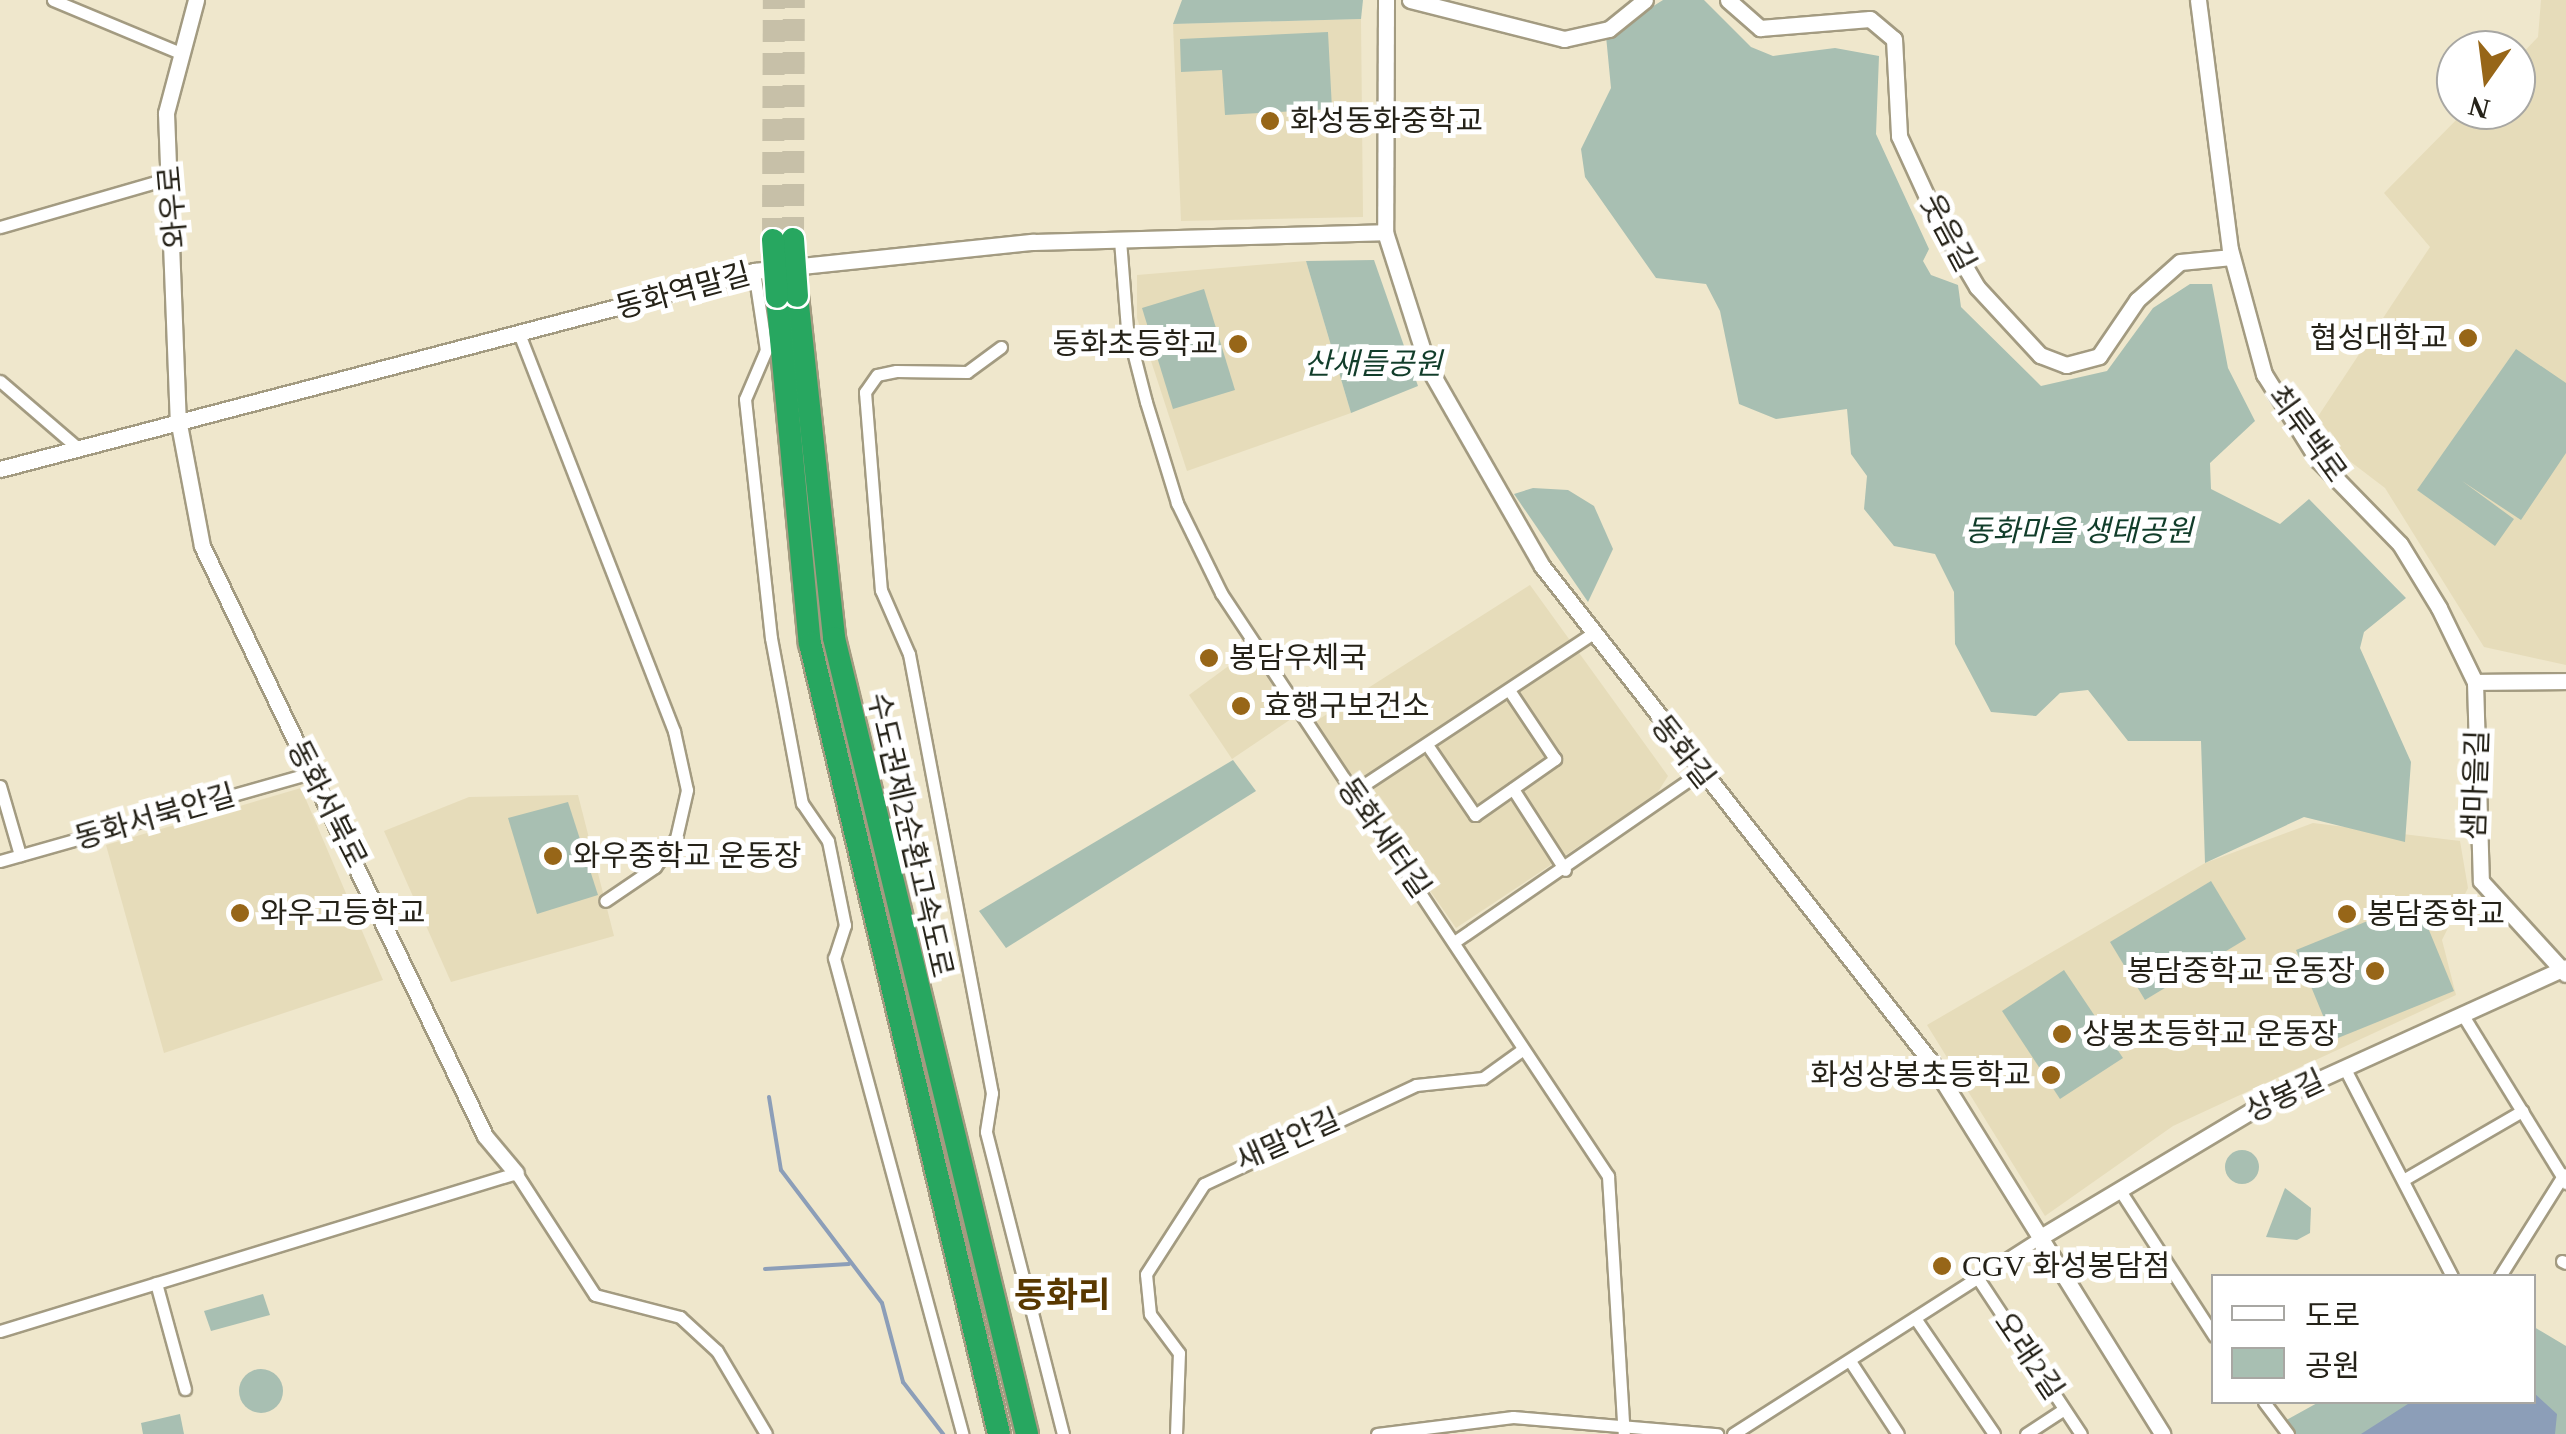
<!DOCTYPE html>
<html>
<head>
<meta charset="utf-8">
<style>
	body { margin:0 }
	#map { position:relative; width:2566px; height:1434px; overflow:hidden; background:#efe7cc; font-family:"Times New Roman","Noto Sans KR",serif }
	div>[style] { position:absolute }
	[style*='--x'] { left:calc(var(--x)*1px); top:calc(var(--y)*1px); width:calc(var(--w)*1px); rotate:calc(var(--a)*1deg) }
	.built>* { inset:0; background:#e6dcba }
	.green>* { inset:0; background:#a8bfb2 }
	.round { border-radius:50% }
	.water>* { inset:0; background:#8c9eb8 }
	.stream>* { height:4px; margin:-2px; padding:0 2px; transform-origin:2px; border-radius:2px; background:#8c9eb8 }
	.motorway-tunnel>* { height:22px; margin-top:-11px; transform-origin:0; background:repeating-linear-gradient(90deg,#c7c0a8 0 22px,transparent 0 33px) }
	.roads { filter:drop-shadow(2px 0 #a39b81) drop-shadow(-2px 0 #a39b81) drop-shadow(0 2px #a39b81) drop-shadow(0 -2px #a39b81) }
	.minor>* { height:11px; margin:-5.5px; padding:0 5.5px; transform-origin:5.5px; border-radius:5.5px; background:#fff }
	.tertiary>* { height:15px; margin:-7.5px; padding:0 7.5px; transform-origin:7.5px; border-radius:7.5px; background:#fff }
	.motorway>* { height:22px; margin:-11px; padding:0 11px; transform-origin:11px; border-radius:11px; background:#27a760 }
	.bridges { filter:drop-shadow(2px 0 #fff) drop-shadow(-2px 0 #fff) drop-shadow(0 2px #fff) drop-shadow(0 -2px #fff) }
	.motorway-bridge>* { height:22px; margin:-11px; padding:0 11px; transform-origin:11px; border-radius:11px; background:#27a760 }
	.dots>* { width:28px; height:28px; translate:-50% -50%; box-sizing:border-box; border:5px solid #fff; border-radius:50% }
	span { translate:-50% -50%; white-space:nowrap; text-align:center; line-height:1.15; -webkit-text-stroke:10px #fff; paint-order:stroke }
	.poi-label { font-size:30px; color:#252218 }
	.left { translate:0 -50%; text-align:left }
	.right { translate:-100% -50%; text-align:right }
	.street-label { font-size:30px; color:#252218 }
	.park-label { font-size:30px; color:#113d2a; font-style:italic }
	.quarter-label { font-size:35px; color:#593800; font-weight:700 }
	.legend { position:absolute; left:2211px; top:1274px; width:325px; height:130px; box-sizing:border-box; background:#fff; border:2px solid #a8a7a3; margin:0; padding:12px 18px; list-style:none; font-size:30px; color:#252218 }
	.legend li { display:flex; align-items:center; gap:20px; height:50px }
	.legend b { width:50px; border:2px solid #a8a7a3 }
	.north { position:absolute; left:2436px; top:30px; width:100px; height:100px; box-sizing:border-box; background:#fff; border:2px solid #a8a7a3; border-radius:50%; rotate:194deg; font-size:28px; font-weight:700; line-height:40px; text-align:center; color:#252218 }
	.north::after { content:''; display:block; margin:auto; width:35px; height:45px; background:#976618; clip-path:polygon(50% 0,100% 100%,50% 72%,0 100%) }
</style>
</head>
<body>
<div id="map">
	<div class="built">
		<i style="clip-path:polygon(2541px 0,2566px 0,2566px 665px,2484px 647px,2385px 488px,2309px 430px,2430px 247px,2384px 193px,2466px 110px,2516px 110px,2516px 60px,2538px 37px)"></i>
		<i style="clip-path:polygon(1361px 19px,1363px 217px,1181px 221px,1173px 24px)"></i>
		<i style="clip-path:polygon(1306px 261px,1351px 413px,1187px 471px,1137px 318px,1137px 275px)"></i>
		<i style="clip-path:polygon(1530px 585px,1668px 776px,1656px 795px,1456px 928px,1313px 723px)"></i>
		<i style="clip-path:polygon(1249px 651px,1294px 717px,1232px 759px,1189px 695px)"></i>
		<i style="clip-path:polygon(301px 788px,383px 980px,164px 1053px,106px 845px)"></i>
		<i style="clip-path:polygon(578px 795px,614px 936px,451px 982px,384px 831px,469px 797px)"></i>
		<i style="clip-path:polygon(2313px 823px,2460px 841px,2468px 888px,2442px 940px,2456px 995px,2173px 1126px,2045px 1216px,1927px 1025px,2205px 863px)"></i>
	</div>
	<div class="green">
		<i style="clip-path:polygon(1182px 0,1363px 0,1361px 19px,1173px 24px)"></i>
		<i style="clip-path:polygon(1663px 0,1704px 0,1751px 47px,1773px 56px,1835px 48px,1879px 56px,1876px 134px,1929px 249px,1923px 261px,1931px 275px,1958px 285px,1961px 307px,2041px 386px,2107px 371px,2153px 308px,2190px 284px,2212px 284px,2228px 368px,2255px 421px,2210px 463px,2211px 489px,2280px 524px,2309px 499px,2406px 598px,2364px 632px,2360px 648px,2411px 762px,2405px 842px,2304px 817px,2205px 863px,2201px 741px,2128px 741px,2088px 690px,2060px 693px,2036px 716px,1991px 712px,1955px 644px,1954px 592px,1935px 554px,1894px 546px,1864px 509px,1867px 476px,1851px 454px,1847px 409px,1776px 419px,1739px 404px,1720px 311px,1706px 284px,1656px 278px,1585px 177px,1581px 149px,1611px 88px,1606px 36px)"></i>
		<i style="clip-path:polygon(1328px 32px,1332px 109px,1225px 115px,1222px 70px,1181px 72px,1180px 39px)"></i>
		<i style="clip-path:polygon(1374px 260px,1418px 386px,1351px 413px,1306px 261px)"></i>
		<i style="clip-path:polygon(1204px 289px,1235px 390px,1173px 409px,1142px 308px)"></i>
		<i style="clip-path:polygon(2516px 349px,2566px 383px,2566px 453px,2521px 520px,2462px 481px,2514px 519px,2495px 546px,2417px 490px)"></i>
		<i style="clip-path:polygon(1533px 488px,1568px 490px,1594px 506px,1613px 549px,1588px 602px,1514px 494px)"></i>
		<i style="clip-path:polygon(1233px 760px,1256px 791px,1006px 948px,979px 911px)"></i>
		<i style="clip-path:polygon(568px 802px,598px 895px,537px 914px,508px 818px)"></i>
		<i style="clip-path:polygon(2211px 881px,2246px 939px,2145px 1000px,2110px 942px)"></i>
		<i style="clip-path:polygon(2417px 901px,2454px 991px,2333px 1040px,2296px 950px)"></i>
		<i style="clip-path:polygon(2064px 970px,2123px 1058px,2060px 1099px,2002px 1011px)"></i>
		<i class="round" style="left:2225px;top:1150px;width:34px;height:34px"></i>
		<i style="clip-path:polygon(2285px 1188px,2311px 1208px,2310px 1233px,2297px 1240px,2266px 1237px)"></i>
		<i style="clip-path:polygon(263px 1294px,270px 1315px,211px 1331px,204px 1311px)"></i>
		<i style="clip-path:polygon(2534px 1327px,2566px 1346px,2566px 1434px,2288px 1434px,2281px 1423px,2319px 1402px,2534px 1402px)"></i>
		<i class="round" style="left:239px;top:1369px;width:44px;height:44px"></i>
		<i style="clip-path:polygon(180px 1414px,184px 1434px,143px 1434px,141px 1423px)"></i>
	</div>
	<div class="water">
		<i style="clip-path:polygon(2534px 1393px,2557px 1414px,2555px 1434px,2361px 1434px,2411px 1402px,2534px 1402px)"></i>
	</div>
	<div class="stream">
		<i style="--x:769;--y:1097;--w:74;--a:80.7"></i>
		<i style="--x:781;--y:1170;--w:167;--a:52.8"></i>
		<i style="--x:882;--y:1303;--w:82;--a:75.1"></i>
		<i style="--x:903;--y:1382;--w:66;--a:52.4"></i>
		<i style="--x:765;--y:1269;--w:84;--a:-3.4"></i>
	</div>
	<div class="motorway-tunnel">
		<i style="--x:793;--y:239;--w:239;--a:-89.8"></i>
		<i style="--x:773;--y:240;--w:240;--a:-89.8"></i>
	</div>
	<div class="roads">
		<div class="minor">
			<i style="--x:53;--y:0;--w:135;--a:22.6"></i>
			<i style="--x:0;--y:227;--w:177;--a:-16.1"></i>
			<i style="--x:1120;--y:240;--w:88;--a:85.5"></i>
			<i style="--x:1127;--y:328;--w:76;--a:75.6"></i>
			<i style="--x:1146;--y:402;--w:106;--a:72.9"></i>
			<i style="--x:1177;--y:503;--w:100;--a:63.9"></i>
			<i style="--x:1221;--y:593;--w:700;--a:56.42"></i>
			<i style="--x:1608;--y:1176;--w:258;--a:86.5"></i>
			<i style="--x:754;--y:271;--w:80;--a:81.4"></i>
			<i style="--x:766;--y:350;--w:53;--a:113.2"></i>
			<i style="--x:745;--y:399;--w:240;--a:83.8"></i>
			<i style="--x:771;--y:638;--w:168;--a:79.4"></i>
			<i style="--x:802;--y:803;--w:46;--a:55.6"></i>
			<i style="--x:828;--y:841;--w:86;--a:78.6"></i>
			<i style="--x:845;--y:925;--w:35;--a:108"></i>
			<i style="--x:834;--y:958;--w:493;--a:74.9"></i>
			<i style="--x:520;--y:336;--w:424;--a:68.7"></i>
			<i style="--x:674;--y:731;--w:60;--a:77.6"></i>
			<i style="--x:687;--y:790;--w:49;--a:102.9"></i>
			<i style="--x:676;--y:838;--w:36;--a:126"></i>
			<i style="--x:655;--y:867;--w:60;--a:145.8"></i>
			<i style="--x:1001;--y:347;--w:42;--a:143.7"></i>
			<i style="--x:967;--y:372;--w:71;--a:-179.2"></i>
			<i style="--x:896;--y:371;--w:19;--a:168"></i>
			<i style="--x:877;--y:375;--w:21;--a:125"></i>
			<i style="--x:865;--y:392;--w:199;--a:85.4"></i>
			<i style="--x:881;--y:590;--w:70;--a:66.4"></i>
			<i style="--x:909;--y:654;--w:447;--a:79.3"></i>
			<i style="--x:992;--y:1093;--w:39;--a:99"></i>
			<i style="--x:986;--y:1132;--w:312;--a:75.7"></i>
			<i style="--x:0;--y:381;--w:103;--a:40.7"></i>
			<i style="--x:1430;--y:749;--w:80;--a:55.7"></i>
			<i style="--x:1475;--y:815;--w:98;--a:-35"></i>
			<i style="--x:1555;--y:759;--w:83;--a:-123.7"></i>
			<i style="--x:0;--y:786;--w:72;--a:73.8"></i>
			<i style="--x:1513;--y:789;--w:96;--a:57.3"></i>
			<i style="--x:1350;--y:794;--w:291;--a:-33.5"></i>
			<i style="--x:0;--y:861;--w:322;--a:-15.8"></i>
			<i style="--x:1457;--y:940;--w:294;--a:-34.6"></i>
			<i style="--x:2464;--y:1017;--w:195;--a:58.4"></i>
			<i style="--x:2345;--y:1069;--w:233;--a:62.7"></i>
			<i style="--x:2403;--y:1180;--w:138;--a:-30.1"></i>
			<i style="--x:2119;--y:1189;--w:175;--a:57.1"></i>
			<i style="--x:2562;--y:1261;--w:4;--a:27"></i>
			<i style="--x:2500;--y:1276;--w:120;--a:-57.9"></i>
			<i style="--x:1977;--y:1277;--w:188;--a:56.5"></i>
			<i style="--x:156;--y:1283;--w:110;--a:74.7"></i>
			<i style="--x:1915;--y:1318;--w:140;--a:55.7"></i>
			<i style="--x:0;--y:1331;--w:540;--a:-17.02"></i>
			<i style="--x:516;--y:1173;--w:145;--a:57.1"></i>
			<i style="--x:595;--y:1295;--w:88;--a:14.5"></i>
			<i style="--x:680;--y:1317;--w:50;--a:42.6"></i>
			<i style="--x:717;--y:1351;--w:96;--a:59.4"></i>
			<i style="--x:1850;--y:1361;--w:87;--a:56.7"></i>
			<i style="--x:2264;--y:1402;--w:40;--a:53"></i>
			<i style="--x:1176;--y:1434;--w:81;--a:-87.9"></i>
			<i style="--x:1179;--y:1353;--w:49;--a:-126.6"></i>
			<i style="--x:1150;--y:1314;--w:40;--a:-95.7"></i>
			<i style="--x:1146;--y:1274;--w:107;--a:-57.2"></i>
			<i style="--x:1204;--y:1184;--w:234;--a:-25"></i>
			<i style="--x:1416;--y:1085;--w:67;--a:-6"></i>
			<i style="--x:1483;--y:1078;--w:48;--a:-35.7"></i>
			<i style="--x:1377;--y:1434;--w:137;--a:-7.1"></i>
			<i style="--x:1513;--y:1417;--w:205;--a:4.8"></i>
			<i style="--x:1733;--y:1434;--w:363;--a:-32.6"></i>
			<i style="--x:2026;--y:1434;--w:45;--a:-33.3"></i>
		</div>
		<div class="tertiary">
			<i style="--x:196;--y:0;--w:117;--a:104.9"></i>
			<i style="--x:166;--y:113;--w:306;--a:87.8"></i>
			<i style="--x:178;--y:419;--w:129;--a:79.3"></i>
			<i style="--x:202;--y:546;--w:654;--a:64.37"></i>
			<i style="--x:485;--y:1136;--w:48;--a:50"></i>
			<i style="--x:1386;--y:0;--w:232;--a:90.2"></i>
			<i style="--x:1385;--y:232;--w:142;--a:72.3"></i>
			<i style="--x:1428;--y:367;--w:229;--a:60.2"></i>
			<i style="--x:1542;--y:566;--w:630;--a:51.89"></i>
			<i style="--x:1931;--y:1062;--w:438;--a:58.1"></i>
			<i style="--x:1410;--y:0;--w:159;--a:14.2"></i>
			<i style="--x:1564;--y:39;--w:46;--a:-12.5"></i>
			<i style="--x:1609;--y:29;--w:46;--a:-38.9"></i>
			<i style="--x:1728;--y:0;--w:43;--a:41.2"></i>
			<i style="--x:1760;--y:28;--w:110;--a:-4.7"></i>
			<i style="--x:1870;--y:19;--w:31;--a:40"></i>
			<i style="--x:1894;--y:39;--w:97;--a:87"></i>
			<i style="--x:1899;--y:136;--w:94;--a:65.4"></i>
			<i style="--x:1938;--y:221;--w:77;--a:59.4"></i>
			<i style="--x:1977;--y:287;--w:93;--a:47.2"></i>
			<i style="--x:2040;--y:355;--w:28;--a:21"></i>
			<i style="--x:2066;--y:365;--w:34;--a:-15"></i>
			<i style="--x:2099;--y:356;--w:68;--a:-55.8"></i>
			<i style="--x:2137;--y:300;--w:57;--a:-41.5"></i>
			<i style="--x:2180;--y:262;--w:52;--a:-5.5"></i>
			<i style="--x:2198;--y:0;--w:251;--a:82.7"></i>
			<i style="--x:2230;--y:249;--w:130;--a:74.8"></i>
			<i style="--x:2264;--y:374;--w:102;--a:57.9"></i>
			<i style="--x:2318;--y:460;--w:117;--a:45.7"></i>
			<i style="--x:2400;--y:544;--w:75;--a:58.6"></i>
			<i style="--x:2439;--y:608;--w:82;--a:64.1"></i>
			<i style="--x:2475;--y:682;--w:199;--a:88.3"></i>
			<i style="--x:2481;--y:881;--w:126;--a:47.6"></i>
			<i style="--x:0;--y:469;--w:780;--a:-14.71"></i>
			<i style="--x:754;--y:271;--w:280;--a:-6"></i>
			<i style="--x:1032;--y:242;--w:353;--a:-1.6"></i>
			<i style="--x:2475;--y:682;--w:91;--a:-0.6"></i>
			<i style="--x:2039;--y:1238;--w:255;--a:-30.9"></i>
			<i style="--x:2258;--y:1107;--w:338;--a:-24.4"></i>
		</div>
		<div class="motorway">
			<i style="--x:797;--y:296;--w:344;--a:83.8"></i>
			<i style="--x:834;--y:638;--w:819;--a:76.37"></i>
			<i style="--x:777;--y:297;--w:348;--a:84.6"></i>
			<i style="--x:810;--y:643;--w:813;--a:76.56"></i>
		</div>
	</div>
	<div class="bridges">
		<div class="motorway-bridge">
			<i style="--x:793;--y:239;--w:57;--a:86"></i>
			<i style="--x:773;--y:240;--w:57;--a:86"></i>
		</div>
	</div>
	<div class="dots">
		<i style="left:1270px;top:121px;background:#976618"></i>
		<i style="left:2468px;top:338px;background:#976618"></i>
		<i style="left:1238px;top:344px;background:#976618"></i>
		<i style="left:1209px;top:658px;background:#976618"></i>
		<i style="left:1241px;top:706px;background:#976618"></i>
		<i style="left:553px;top:856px;background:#976618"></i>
		<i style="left:240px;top:913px;background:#976618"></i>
		<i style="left:2347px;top:914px;background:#976618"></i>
		<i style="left:2375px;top:971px;background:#976618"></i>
		<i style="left:2062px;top:1034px;background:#976618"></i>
		<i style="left:2051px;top:1075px;background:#976618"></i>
		<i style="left:1942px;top:1266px;background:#976618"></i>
	</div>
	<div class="poi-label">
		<span class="left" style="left:1290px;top:121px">화성동화중학교</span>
		<span class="right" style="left:2448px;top:338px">협성대학교</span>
		<span class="right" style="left:1218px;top:344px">동화초등학교</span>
		<span class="left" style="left:1229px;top:658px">봉담우체국</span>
		<span class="left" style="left:1264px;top:706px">효행구보건소</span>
		<span class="left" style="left:573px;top:856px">와우중학교 운동장</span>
		<span class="left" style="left:260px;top:913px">와우고등학교</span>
		<span class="left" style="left:2367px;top:914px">봉담중학교</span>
		<span class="right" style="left:2355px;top:971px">봉담중학교 운동장</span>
		<span class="left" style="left:2082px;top:1034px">상봉초등학교 운동장</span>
		<span class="right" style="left:2031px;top:1075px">화성상봉초등학교</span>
		<span class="left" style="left:1962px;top:1266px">CGV 화성봉담점</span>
	</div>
	<div class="street-label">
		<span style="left:173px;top:207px;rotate:-95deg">와우로</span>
		<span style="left:1948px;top:233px;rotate:62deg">웃음길</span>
		<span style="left:683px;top:291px;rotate:-15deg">동화역말길</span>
		<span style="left:2307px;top:434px;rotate:54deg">최루백로</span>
		<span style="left:1683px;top:752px;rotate:52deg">동화길</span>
		<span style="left:2476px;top:785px;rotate:-88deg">샘마을길</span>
		<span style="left:327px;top:804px;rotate:63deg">동화서북로</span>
		<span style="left:155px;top:817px;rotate:-16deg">동화서북안길</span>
		<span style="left:910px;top:835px;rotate:77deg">수도권제2순환고속도로</span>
		<span style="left:1384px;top:838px;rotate:55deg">동화새터길</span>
		<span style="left:2285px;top:1096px;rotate:-25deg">상봉길</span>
		<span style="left:1288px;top:1140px;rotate:-24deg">새말안길</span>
		<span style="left:2029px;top:1356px;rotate:56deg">오래2길</span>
	</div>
	<div class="park-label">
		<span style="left:1373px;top:364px">산새들공원</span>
		<span style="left:2079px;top:531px">동화마을 생태공원</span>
	</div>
	<div class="quarter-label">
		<span style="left:1062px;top:1296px">동화리</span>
	</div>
	<ul class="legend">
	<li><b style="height:12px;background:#fff"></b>도로</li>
	<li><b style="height:28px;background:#a8bfb2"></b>공원</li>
	</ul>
	<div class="north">N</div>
</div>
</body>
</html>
